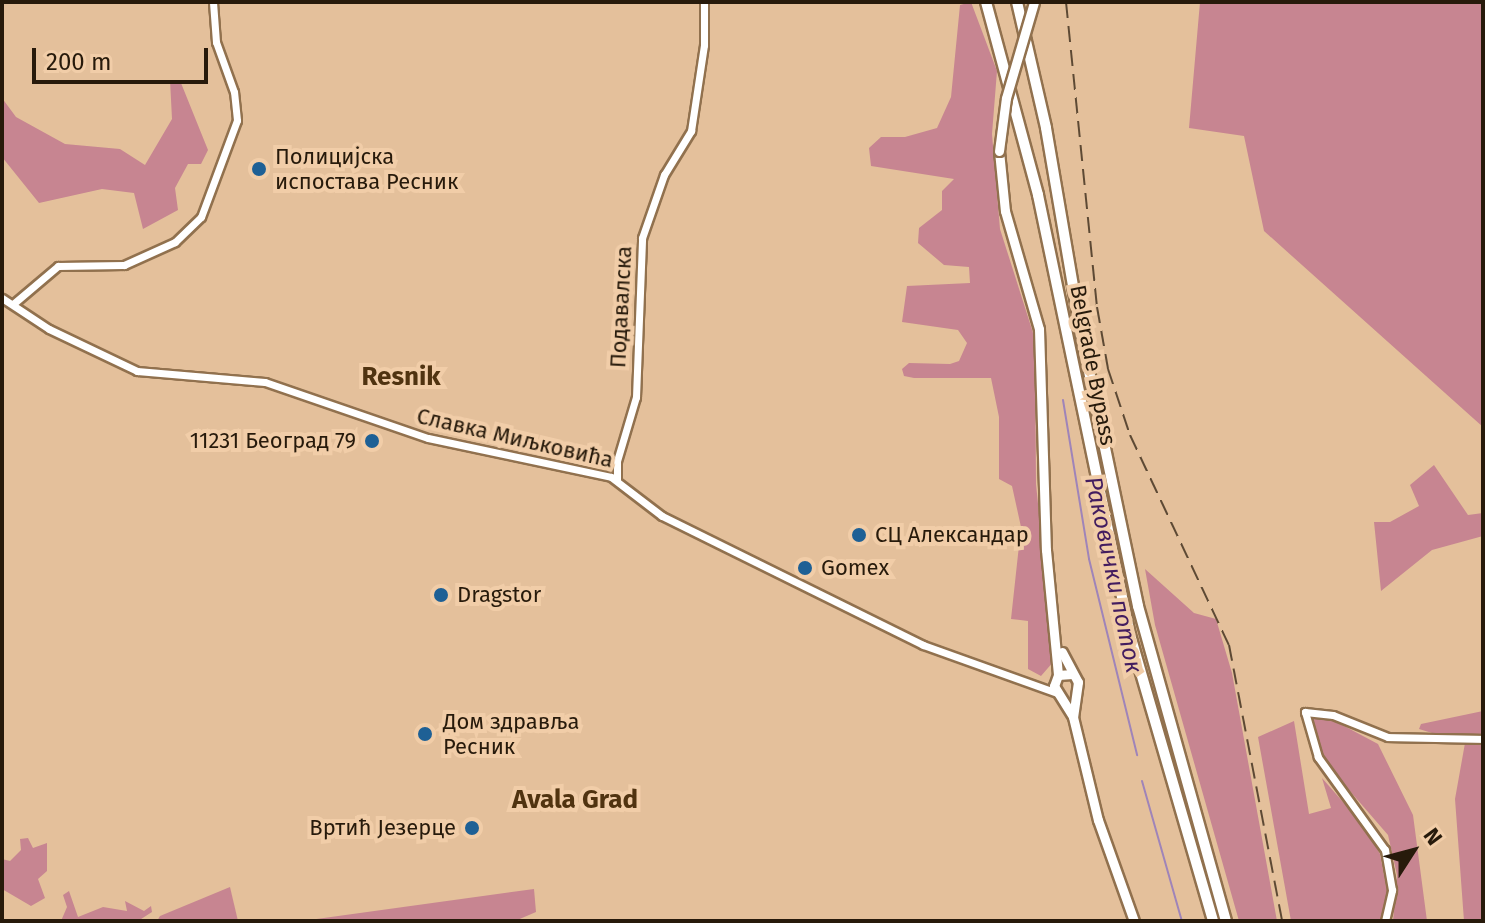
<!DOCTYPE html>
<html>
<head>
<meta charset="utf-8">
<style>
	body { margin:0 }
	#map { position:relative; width:1485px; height:923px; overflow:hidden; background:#e4c09b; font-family:"Fira Sans",sans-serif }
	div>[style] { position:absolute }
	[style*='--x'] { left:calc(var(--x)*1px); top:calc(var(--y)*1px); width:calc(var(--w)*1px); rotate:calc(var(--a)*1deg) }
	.green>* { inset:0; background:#c78591 }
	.stream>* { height:2px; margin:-1px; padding:0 1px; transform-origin:1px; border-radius:1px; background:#9f84b9 }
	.roads { filter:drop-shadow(2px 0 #91714e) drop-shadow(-2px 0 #91714e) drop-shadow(0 2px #91714e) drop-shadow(0 -2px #91714e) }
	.minor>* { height:7px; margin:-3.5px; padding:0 3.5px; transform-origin:3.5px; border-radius:3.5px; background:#fff }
	.major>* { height:9px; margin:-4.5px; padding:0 4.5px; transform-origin:4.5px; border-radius:4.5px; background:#fff }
	.highway>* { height:10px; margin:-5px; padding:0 5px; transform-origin:5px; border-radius:5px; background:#fff }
	.rail>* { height:2px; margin-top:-1px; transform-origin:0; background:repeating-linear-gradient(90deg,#5d4934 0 16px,transparent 0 24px) }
	.bridges { filter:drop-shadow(2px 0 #91714e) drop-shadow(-2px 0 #91714e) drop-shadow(0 2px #91714e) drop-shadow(0 -2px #91714e) }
	.major-bridge>* { height:9px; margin:-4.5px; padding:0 4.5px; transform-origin:4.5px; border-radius:4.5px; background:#fff }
	.dots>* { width:22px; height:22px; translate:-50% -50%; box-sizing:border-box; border:4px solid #f1cda8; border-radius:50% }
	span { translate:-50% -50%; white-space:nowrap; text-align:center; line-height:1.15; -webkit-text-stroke:8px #f1cda8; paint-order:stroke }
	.poi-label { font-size:22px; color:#271a0b }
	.left { translate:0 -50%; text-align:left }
	.right { translate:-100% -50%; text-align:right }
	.street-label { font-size:22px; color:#271a0b }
	.water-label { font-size:24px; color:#431d5f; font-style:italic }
	.quarter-label { font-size:26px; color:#503310; font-weight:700 }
	.frame { position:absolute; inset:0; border:4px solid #271a0b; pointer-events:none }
	.north { position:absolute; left:1373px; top:811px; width:80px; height:80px; -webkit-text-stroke:6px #f1cda8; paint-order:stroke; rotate:54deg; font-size:22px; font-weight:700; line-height:32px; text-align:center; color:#271a0b }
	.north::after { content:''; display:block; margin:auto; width:28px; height:36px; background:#271a0b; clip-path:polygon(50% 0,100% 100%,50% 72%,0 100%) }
	.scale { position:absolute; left:32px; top:48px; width:176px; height:36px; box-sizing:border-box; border:4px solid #271a0b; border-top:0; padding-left:10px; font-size:24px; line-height:28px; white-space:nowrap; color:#271a0b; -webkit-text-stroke:6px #f1cda8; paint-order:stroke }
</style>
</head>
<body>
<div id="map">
	<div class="green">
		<i style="clip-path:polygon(971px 2px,997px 71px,992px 134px,1000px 229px,1035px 339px,1036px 484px,1054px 661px,1041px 676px,1028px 669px,1028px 621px,1011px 619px,1021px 527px,1012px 486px,999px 479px,999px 417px,991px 378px,914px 378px,904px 376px,902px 369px,909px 363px,950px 364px,959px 361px,967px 343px,958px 330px,902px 322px,907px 286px,970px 283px,969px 267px,944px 265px,918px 243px,919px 228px,942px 210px,942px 191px,954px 179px,871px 166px,869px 148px,881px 137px,905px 137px,937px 128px,951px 97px,960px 5px)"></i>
		<i style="clip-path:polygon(1200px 2px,1483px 2px,1483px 427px,1264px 231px,1244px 136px,1189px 128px)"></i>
		<i style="clip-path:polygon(170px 80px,181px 83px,208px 150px,201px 164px,188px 164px,175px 188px,178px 210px,143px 229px,134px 193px,102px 189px,39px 203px,2px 157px,2px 98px,16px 117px,65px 144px,120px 149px,145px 165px,172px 119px)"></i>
		<i style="clip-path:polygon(1434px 465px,1468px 515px,1483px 513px,1483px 536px,1432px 550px,1381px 591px,1374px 522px,1390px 522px,1419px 506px,1410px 485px)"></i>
		<i style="clip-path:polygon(1145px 569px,1194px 613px,1216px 619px,1232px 673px,1277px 921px,1239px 921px,1155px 625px)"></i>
		<i style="clip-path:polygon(1483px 711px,1483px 921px,1464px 921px,1455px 799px,1465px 743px,1419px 729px,1421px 724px)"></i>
		<i style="clip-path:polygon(1308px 715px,1331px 719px,1378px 744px,1413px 815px,1427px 921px,1393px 921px,1397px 875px,1388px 835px,1336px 775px,1319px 748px)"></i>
		<i style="clip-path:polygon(1294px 721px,1309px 814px,1331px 808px,1322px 778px,1364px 826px,1380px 854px,1387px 891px,1380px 921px,1291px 921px,1258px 737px)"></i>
		<i style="clip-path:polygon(28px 838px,33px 848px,47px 843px,47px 871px,38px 879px,45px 898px,31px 906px,2px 889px,2px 859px,10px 861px,21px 850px,20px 839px)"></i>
		<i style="clip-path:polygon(230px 887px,238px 921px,157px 921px,160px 916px)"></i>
		<i style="clip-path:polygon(534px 889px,536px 912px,515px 921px,302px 921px)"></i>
		<i style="clip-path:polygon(69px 891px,78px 917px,103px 907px,127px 911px,125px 901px,144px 911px,151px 906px,152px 912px,138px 921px,61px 921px,67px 907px,63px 895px)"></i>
	</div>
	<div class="stream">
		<i style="--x:1063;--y:400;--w:161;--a:80.7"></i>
		<i style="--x:1089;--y:559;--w:202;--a:76.2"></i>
		<i style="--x:1142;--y:781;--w:146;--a:74.1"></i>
	</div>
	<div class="roads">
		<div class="minor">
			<i style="--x:2;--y:298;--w:56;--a:33.4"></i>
			<i style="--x:49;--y:329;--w:98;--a:25.5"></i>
			<i style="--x:137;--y:371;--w:128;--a:4.9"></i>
			<i style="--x:265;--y:382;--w:172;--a:19"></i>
			<i style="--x:428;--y:438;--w:187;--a:12"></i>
			<i style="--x:611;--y:477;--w:64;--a:37.4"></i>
			<i style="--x:662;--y:516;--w:291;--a:26.3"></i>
			<i style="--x:923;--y:645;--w:142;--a:19.7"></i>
			<i style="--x:13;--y:304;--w:59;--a:-40.2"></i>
			<i style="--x:58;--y:266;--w:66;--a:-0.9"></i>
			<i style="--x:124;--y:265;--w:56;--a:-24.3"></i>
			<i style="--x:175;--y:242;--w:36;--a:-44"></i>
			<i style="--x:201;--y:217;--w:103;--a:-69.6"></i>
			<i style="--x:237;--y:120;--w:28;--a:-96"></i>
			<i style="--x:234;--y:92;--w:53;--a:-109.8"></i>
			<i style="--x:216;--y:42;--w:40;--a:-94.3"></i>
			<i style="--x:617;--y:480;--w:19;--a:-90"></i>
			<i style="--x:617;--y:461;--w:67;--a:-73.5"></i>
			<i style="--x:636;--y:397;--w:159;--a:-87.8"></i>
			<i style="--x:642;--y:238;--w:67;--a:-70.8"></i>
			<i style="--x:664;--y:175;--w:52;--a:-58.5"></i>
			<i style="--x:691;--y:131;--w:87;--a:-81.4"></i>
			<i style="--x:704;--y:45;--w:43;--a:-90"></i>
			<i style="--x:1385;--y:921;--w:32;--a:-77"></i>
			<i style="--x:1392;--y:890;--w:41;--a:-99.9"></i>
			<i style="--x:1385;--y:850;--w:115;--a:-125.8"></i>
			<i style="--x:1318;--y:757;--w:47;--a:-106.1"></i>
			<i style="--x:1305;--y:712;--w:28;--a:6"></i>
			<i style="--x:1333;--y:715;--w:59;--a:21.8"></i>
			<i style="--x:1388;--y:737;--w:95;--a:1.2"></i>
		</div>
		<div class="major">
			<i style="--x:999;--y:151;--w:60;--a:84.3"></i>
			<i style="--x:1005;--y:211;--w:123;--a:73.9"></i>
			<i style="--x:1039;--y:329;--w:221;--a:88.2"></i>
			<i style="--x:1046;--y:550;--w:126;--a:84.5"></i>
			<i style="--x:1062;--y:652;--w:34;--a:62"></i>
			<i style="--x:1078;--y:682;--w:35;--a:98"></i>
			<i style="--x:1072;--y:674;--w:14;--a:176"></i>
			<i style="--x:1058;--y:675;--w:12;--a:110"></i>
			<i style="--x:1054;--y:686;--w:36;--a:58"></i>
			<i style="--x:1073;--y:717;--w:106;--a:76.4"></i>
			<i style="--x:1098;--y:820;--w:107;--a:70.4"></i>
		</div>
		<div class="highway">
			<i style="--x:986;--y:2;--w:200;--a:74.9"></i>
			<i style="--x:1038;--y:195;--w:450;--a:78.2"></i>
			<i style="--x:1130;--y:635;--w:298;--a:73.8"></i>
			<i style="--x:1017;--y:2;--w:129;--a:77"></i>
			<i style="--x:1046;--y:128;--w:208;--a:80.3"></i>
			<i style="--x:1081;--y:333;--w:279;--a:78.2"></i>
			<i style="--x:1138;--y:606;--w:327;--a:74.4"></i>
		</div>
	</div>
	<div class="rail">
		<i style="--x:1066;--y:2;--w:307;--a:84.2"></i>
		<i style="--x:1097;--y:307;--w:63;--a:79.9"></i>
		<i style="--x:1108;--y:369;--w:70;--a:71.6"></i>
		<i style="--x:1130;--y:435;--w:232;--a:64.8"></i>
		<i style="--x:1229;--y:645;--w:281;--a:79.1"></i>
	</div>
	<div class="bridges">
		<div class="major-bridge">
			<i style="--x:999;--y:151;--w:53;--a:-82.5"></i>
			<i style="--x:1006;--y:98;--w:100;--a:-73.7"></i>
		</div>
	</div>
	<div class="dots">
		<i style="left:259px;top:169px;background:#1e6095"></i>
		<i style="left:372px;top:441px;background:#1e6095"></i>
		<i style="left:859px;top:535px;background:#1e6095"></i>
		<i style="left:805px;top:568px;background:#1e6095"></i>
		<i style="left:441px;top:595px;background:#1e6095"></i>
		<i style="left:425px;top:734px;background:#1e6095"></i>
		<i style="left:472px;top:828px;background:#1e6095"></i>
	</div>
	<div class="poi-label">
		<span class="left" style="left:275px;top:169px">Полицијска<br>испостава Ресник</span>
		<span class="right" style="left:356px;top:441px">11231 Београд 79</span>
		<span class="left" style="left:875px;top:535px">СЦ Александар</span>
		<span class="left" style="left:821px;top:568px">Gomex</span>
		<span class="left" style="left:457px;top:595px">Dragstor</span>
		<span class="left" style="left:443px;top:734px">Дом здравља<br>Ресник</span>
		<span class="right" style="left:456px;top:828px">Вртић Језерце</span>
	</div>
	<div class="street-label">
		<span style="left:621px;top:307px;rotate:-87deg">Подавалска</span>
		<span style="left:1093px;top:365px;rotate:79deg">Belgrade Bypass</span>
		<span style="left:515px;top:438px;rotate:13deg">Славка Миљковића</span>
	</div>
	<div class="water-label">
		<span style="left:1113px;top:575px;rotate:78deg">Раковички поток</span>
	</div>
	<div class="quarter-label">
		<span style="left:401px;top:377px">Resnik</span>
		<span style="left:575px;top:800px">Avala Grad</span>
	</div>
	<div class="frame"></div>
	<div class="north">N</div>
	<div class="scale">200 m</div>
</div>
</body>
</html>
